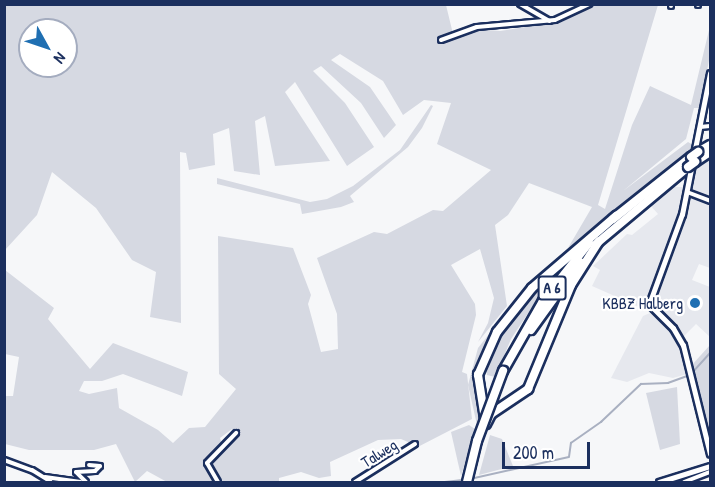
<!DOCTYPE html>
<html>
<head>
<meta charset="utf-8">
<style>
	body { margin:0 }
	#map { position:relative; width:715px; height:487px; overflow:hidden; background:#f6f7f9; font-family:"Patrick Hand",sans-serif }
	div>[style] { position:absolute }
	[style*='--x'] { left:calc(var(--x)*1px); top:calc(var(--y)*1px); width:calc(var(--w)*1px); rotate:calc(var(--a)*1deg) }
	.built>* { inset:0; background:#e6e8ee }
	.green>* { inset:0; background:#d6d9e2 }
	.stream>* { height:1.5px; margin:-0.75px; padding:0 0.75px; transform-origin:0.75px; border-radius:0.75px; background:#a9b0c1 }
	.roads { filter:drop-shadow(2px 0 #1b2f5e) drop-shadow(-2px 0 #1b2f5e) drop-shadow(0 2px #1b2f5e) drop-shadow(0 -2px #1b2f5e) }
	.street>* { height:4px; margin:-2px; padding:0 2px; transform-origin:2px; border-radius:2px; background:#fff }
	.secondary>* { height:5px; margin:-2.5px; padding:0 2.5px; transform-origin:2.5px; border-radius:2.5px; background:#fff }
	.highway>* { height:8px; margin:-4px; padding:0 4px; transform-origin:4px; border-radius:4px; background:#fff }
	.bridges { filter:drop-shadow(2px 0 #1b2f5e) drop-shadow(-2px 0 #1b2f5e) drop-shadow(0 2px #1b2f5e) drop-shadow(0 -2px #1b2f5e) }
	.highway-bridge>* { height:8px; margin:-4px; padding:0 4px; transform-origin:4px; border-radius:4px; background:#fff }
	.dots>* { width:16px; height:16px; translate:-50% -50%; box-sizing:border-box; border:3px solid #fff; border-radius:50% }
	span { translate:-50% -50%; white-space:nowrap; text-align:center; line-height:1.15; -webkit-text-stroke:4.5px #fff; paint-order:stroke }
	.shield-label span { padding:2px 4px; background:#fff; border:2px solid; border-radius:4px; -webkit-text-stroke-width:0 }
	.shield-label { font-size:15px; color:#1b2f5e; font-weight:700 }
	.poi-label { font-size:16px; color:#1b2f5e }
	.right { translate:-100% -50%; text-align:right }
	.street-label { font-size:16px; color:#1b2f5e }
	.frame { position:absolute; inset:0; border:6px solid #1b2f5e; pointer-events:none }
	.north { position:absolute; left:18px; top:18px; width:60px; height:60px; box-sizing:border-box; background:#fff; border:2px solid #a4acbf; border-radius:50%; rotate:130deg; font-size:16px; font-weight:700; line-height:24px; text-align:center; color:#1b2f5e }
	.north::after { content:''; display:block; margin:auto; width:21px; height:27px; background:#1f6fb2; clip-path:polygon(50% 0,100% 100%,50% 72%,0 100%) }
	.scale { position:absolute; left:502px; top:442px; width:88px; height:27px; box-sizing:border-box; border:3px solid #1b2f5e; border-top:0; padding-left:8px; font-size:18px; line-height:21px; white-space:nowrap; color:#1b2f5e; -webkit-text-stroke:4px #fff; paint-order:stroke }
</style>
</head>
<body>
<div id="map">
	<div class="built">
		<i style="clip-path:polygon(710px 158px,710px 268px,699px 264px,692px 280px,710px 287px,710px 337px,696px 324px,683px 337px,670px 319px,650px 304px,644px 309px,592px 286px,600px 270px,593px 266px,627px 234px,632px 235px,658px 214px,650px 205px,674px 187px,691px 187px,697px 167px)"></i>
		<i style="clip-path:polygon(650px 313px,674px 332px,687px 374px,673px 378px,649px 373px,627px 382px,611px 378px,643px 316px)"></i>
	</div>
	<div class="green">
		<i style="clip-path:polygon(evenodd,5px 5px,446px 5px,453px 34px,441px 37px,442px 43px,476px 29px,500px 31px,551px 23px,595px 5px,658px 5px,598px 205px,605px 209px,632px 125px,650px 86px,691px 105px,710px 26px,710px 55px,700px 108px,694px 108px,686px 139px,623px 191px,688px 142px,693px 145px,691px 153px,568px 248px,592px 207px,529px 183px,508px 215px,495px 225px,507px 306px,478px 342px,488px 323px,494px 298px,480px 249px,451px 265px,475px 304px,476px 315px,462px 372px,467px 374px,472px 419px,408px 452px,408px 442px,401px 439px,378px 440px,330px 462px,331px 476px,319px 478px,301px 472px,279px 478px,279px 482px,222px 482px,210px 464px,237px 434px,232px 429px,220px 438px,223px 447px,206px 463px,216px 482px,167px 482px,147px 471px,135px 482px,116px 444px,94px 450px,29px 450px,5px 444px,5px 396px,13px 396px,19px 357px,5px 354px,5px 270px,54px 308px,48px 319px,90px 369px,113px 343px,188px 372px,182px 396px,123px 374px,102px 381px,84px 381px,79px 391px,89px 394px,117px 388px,119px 408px,158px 430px,173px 443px,189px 428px,205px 427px,236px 389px,219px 374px,218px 236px,293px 248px,311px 295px,308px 304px,321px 352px,338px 349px,337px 314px,317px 258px,374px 232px,387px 234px,433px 210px,443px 211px,491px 170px,437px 144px,451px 103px,424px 100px,403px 115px,383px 81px,340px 54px,331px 60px,370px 87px,396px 125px,384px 138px,361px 103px,321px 66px,313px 71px,345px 103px,374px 147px,347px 166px,295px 82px,285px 92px,330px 161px,275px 166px,265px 116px,255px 121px,260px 175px,234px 171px,229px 128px,213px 134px,215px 165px,189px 170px,186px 153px,180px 152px,181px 323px,150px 317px,156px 272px,132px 260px,96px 208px,52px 172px,37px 215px,5px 250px,5px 5px,30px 30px,66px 30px,66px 66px,30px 66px,30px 30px)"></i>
		<i style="clip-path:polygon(431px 105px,433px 106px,422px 128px,408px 147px,350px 196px,354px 202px,341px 207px,302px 214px,300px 204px,217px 184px,217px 178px,310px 202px,327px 199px,353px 186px,400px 150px)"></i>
		<i style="clip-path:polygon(578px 242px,511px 309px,481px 352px,474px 380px,482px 409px,477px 425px,468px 385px,478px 348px,523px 291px)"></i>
		<i style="clip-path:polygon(560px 265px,511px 339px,495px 377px,487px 375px,485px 364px,496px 338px,517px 310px)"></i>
		<i style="clip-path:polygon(710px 345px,710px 435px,709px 435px,691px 366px)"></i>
		<i style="clip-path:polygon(677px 387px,680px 444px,660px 450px,646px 393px)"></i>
		<i style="clip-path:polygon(469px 425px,475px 429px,461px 476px,451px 432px)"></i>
		<i style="clip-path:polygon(490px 435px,502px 439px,513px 466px,479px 475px)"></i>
	</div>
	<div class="stream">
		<i style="--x:693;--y:372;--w:25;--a:-48"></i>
		<i style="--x:470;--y:479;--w:101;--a:-12.5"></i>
		<i style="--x:569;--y:457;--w:14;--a:-82"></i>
		<i style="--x:571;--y:443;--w:37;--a:-35"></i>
		<i style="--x:601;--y:422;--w:55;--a:-43.5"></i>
		<i style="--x:641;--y:384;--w:27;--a:-2"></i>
		<i style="--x:668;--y:383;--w:20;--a:-20"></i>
		<i style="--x:445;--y:482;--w:20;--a:-6"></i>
	</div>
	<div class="roads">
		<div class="street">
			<i style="--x:520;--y:4;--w:34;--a:30"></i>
			<i style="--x:698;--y:4;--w:1;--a:90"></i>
			<i style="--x:671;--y:6;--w:2;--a:-90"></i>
			<i style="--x:441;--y:40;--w:38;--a:-20"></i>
			<i style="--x:477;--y:27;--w:78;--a:-5.1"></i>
			<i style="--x:555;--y:20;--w:38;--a:-25"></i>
			<i style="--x:700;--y:127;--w:10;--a:-6"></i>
			<i style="--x:687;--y:192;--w:25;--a:21"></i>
			<i style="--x:4;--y:460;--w:30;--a:20"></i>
			<i style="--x:32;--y:470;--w:22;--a:32"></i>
			<i style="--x:45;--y:477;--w:36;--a:8"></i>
			<i style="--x:86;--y:482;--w:14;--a:-135"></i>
			<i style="--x:76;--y:472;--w:19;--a:-3"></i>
			<i style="--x:95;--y:471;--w:7;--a:-45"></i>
			<i style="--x:100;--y:466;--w:11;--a:-175"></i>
			<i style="--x:218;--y:482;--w:22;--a:-120"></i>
			<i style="--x:207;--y:463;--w:42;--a:-46"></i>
			<i style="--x:355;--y:482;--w:71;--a:-32.3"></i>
			<i style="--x:684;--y:482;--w:28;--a:-21"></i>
		</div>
		<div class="secondary">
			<i style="--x:710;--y:73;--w:144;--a:101.2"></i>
			<i style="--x:682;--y:214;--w:96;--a:110.1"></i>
			<i style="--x:649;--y:304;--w:34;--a:45"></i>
			<i style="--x:673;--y:328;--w:20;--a:60"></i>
			<i style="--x:683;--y:345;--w:112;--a:76.1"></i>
			<i style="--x:659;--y:482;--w:53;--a:-17.4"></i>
		</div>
		<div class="highway">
			<i style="--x:698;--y:152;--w:14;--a:-30"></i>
			<i style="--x:695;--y:162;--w:18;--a:-34"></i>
			<i style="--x:613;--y:219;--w:100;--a:-38.5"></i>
			<i style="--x:596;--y:244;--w:120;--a:-39.9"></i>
			<i style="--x:531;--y:330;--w:84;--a:-54.2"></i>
			<i style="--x:503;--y:371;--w:81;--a:-60.3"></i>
			<i style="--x:543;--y:301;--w:74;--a:-51.6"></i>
			<i style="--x:485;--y:419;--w:45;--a:-99"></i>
			<i style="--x:478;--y:375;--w:47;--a:-66.2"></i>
			<i style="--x:497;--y:332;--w:56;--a:-51.5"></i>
			<i style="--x:532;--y:288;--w:111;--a:-40.6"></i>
			<i style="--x:486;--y:424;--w:11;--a:-63"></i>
			<i style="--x:491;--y:414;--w:45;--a:-34"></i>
			<i style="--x:528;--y:389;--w:113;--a:-67.5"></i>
			<i style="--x:571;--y:285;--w:52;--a:-57.5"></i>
		</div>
	</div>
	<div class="bridges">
		<div class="highway-bridge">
			<i style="--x:691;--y:157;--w:9;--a:-36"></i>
			<i style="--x:688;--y:167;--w:9;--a:-36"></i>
			<i style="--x:467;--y:482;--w:42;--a:-76.3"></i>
			<i style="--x:477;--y:441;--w:75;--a:-69.6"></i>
		</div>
	</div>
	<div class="dots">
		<i style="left:695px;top:303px;background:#1f6fb2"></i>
	</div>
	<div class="shield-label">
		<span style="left:552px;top:288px">A 6</span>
	</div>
	<div class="poi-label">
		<span class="right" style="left:683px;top:303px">KBBZ Halberg</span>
	</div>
	<div class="street-label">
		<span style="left:379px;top:453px;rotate:-32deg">Talweg</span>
	</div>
	<div class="frame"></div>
	<div class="north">N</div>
	<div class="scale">200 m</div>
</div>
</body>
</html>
